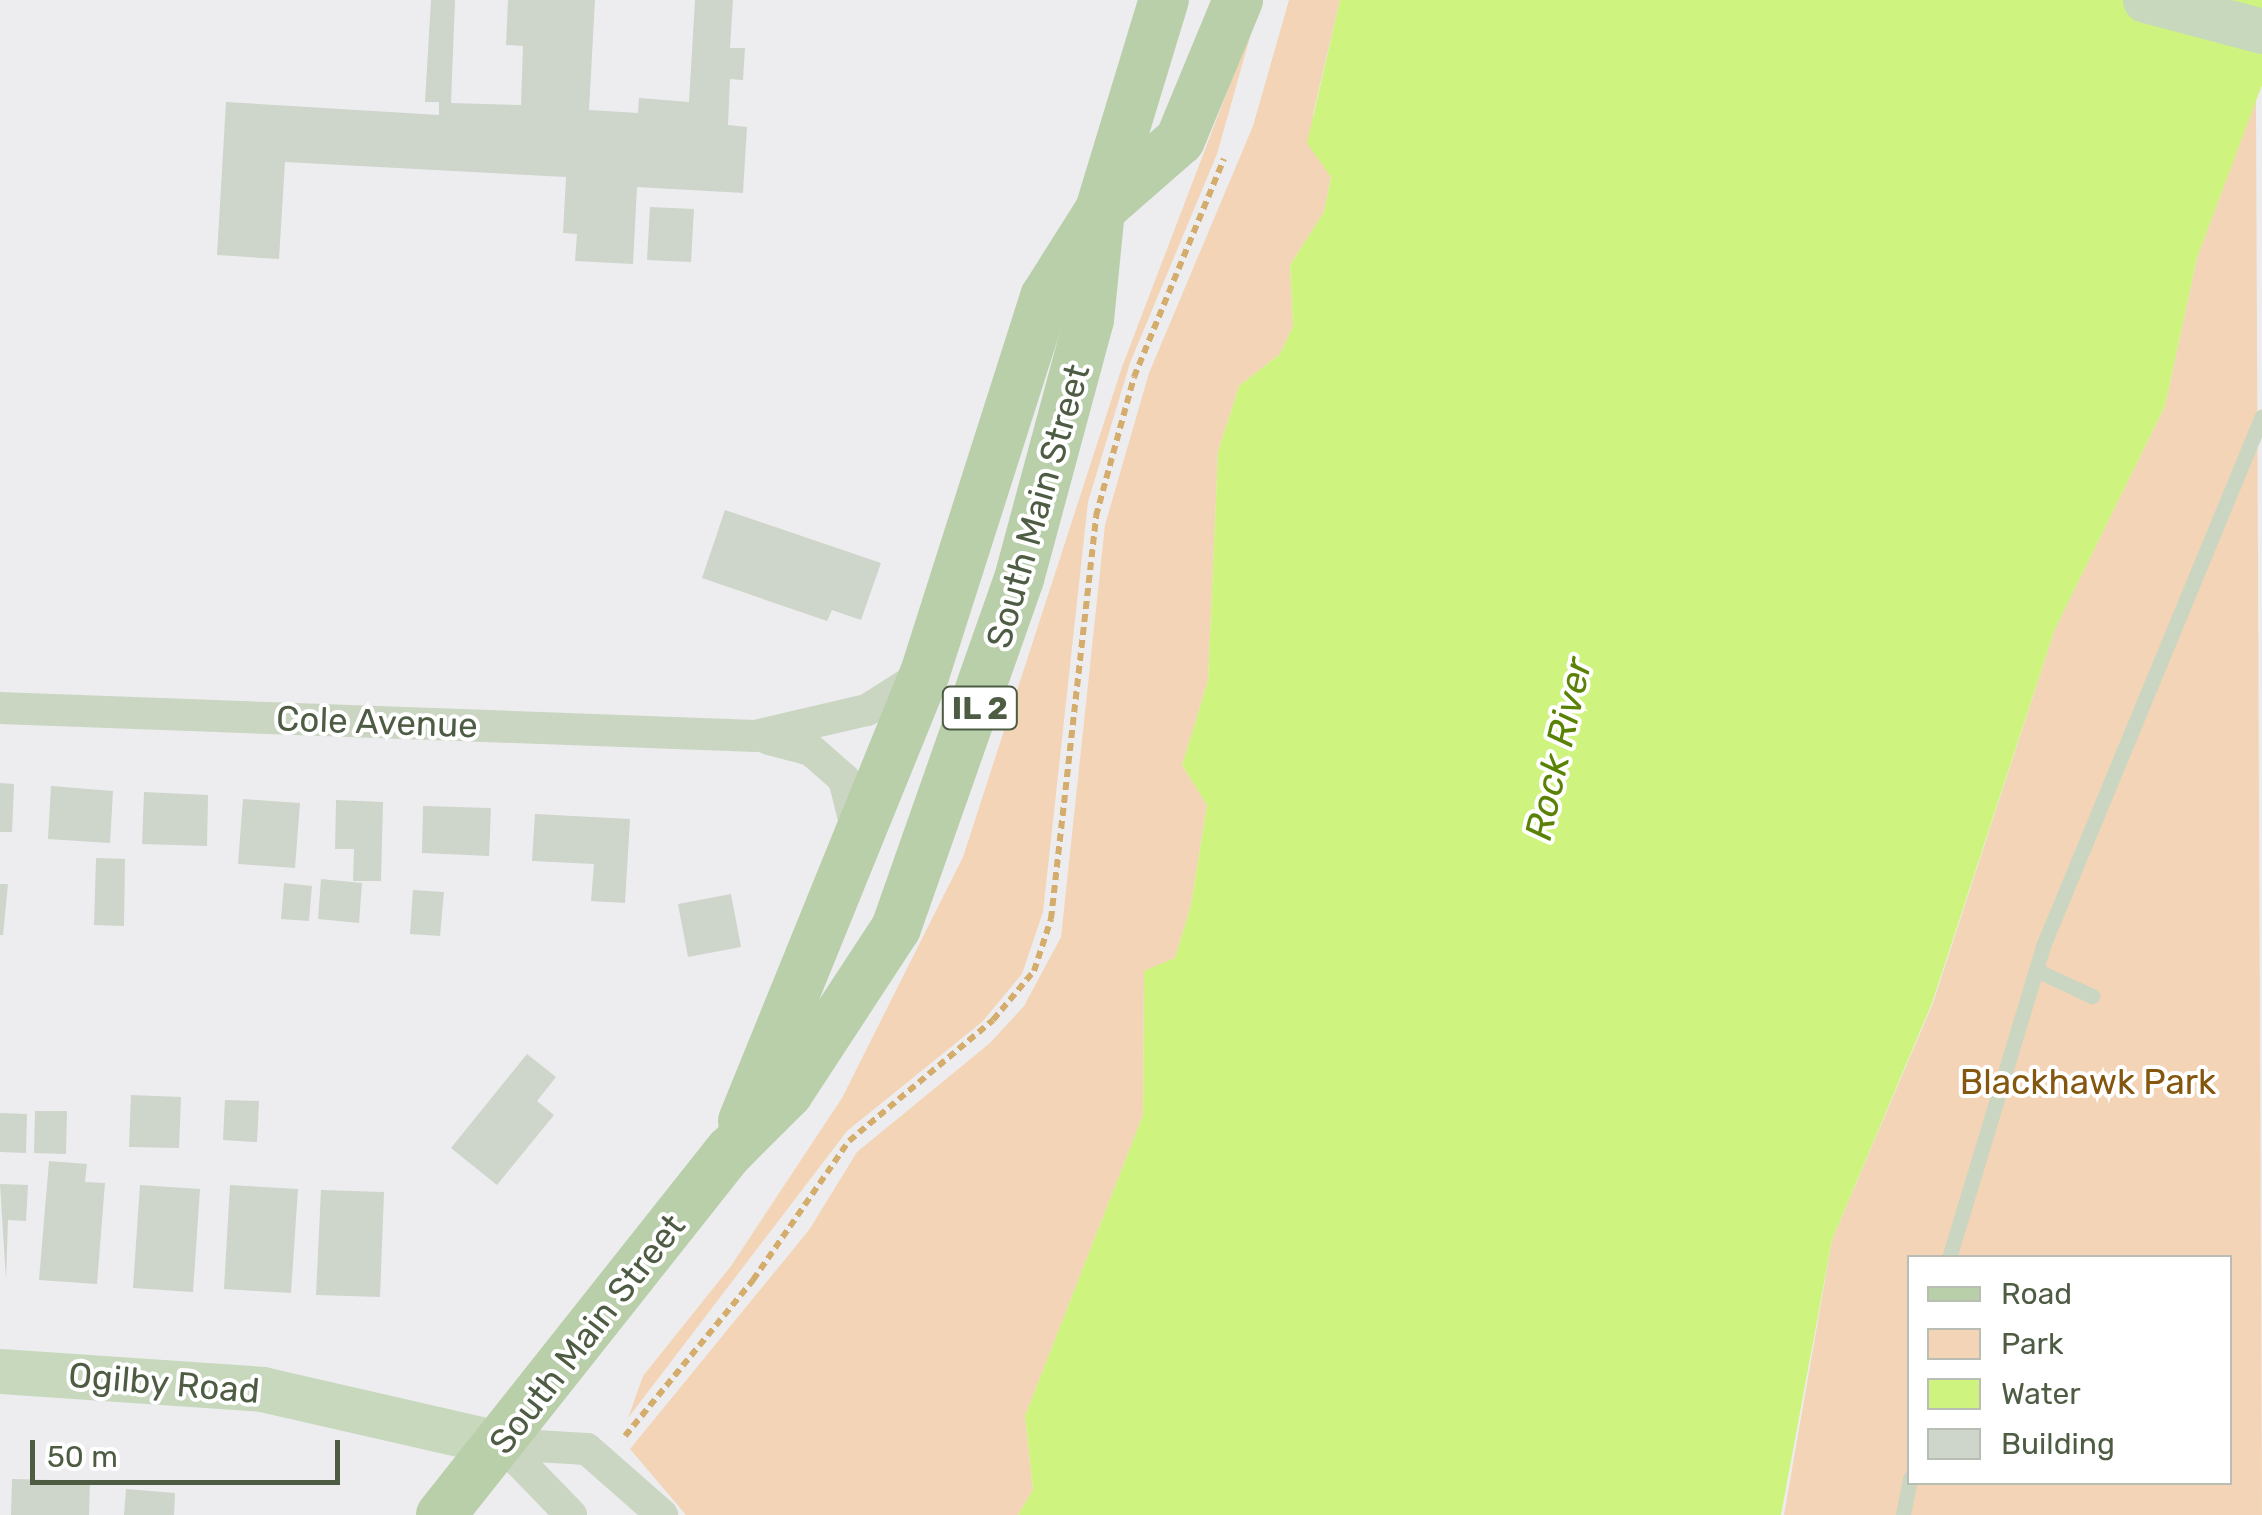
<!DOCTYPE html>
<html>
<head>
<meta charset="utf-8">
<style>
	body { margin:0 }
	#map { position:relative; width:2262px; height:1515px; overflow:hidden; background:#ededf0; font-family:Rubik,sans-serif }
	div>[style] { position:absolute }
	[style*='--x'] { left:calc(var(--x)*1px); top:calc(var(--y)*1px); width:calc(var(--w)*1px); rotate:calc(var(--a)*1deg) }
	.green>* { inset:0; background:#f3d4b6 }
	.water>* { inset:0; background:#cef47f }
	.building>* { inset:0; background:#ced5cb }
	.path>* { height:6px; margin-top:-3px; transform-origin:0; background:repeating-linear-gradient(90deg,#d4ac6b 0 8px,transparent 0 13px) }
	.lane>* { height:15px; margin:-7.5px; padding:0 7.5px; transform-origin:7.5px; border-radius:7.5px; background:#cad6c2 }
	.street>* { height:32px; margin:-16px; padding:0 16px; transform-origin:16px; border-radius:16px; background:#cad6c2 }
	.secondary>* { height:45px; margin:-22.5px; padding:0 22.5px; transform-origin:22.5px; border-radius:22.5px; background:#c7d8bd }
	.primary>* { height:50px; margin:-25px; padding:0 25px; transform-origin:25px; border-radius:25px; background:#b8cfaa }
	span { translate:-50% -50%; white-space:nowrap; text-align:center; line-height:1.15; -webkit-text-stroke:8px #fff; paint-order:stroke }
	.shield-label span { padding:2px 8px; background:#fff; border:2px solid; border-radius:8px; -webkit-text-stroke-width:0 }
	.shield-label { font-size:32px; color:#4e5c44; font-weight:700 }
	.street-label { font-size:35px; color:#4e5c44 }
	.park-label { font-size:35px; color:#84560e }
	.water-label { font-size:38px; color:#5a8205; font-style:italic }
	.legend { position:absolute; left:1907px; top:1255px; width:325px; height:230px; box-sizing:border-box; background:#fff; border:2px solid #b8beb4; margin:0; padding:12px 18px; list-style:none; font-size:30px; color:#4e5c44 }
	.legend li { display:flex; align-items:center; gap:20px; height:50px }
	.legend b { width:50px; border:2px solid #b8beb4 }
	.scale { position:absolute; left:30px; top:1440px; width:310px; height:45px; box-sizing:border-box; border:5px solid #4e5c44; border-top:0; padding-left:12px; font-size:30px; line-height:35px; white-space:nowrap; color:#4e5c44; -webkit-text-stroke:8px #fff; paint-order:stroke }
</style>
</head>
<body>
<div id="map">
	<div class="green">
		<i style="clip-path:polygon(1289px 0,1340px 0,1313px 114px,1331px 177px,1324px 212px,1290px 265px,1293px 326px,1280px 354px,1239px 386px,1218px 452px,1208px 681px,1182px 765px,1207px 805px,1191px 905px,1175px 958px,1144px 972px,1143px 1115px,1025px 1416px,1033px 1490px,1018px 1515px,686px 1515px,630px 1449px,809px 1230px,857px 1152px,990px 1043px,1024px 1006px,1061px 937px,1105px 525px,1149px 373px,1253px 126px)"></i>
		<i style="clip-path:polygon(1256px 16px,1217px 154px,1130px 363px,1088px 502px,1043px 912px,1022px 974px,982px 1022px,847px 1131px,628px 1418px,643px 1376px,731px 1266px,842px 1098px,963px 857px,1122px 367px)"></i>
		<i style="clip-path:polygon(evenodd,2256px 100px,2262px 1515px,1784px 1515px,1832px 1240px,1933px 1003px,2055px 629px,2165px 406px,2197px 258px,2256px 100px,1910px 1258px,2230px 1258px,2230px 1482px,1910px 1482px,1910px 1258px)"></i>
	</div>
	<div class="water">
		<i style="clip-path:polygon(1340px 0,2262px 0,2262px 85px,2197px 258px,2165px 406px,2055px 629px,1932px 1003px,1832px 1240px,1781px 1515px,1018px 1515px,1033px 1490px,1025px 1416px,1143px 1115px,1144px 971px,1175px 958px,1191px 905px,1207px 805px,1182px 765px,1208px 681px,1218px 452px,1239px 386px,1280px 354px,1293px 326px,1290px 265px,1324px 212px,1331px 177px,1307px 143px)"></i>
	</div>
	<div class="building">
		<i style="clip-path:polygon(431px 0,455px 0,451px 103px,521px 105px,523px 46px,506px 45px,508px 0,595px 0,589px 110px,638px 113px,639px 98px,689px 102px,695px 0,733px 0,730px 48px,745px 48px,743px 80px,730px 79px,728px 125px,747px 127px,743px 193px,637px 187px,633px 264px,575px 261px,577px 234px,563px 233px,566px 177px,285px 162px,279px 259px,217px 255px,226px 102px,439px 115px,439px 102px,425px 102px)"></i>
		<i style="clip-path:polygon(650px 207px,694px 209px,691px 262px,647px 260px)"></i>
		<i style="clip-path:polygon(725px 510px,881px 563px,861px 620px,832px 610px,827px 621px,702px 578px)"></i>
		<i style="clip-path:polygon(0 783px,14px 784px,12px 832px,0 832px)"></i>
		<i style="clip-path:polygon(51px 786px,113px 791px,110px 843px,48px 839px)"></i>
		<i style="clip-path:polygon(144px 792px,208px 795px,207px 846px,142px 844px)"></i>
		<i style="clip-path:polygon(243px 799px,300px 803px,295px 868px,238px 864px)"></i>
		<i style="clip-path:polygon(336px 800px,383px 802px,381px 881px,353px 881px,354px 849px,335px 849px)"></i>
		<i style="clip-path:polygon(423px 806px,491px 808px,489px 856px,422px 853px)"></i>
		<i style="clip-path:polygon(535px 814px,630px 819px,625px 903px,591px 901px,594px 864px,532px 861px)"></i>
		<i style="clip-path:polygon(96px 858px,125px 859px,124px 926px,94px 925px)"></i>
		<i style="clip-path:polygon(321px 879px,362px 883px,359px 923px,318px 919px)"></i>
		<i style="clip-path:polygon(284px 883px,312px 886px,309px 921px,281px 919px)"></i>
		<i style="clip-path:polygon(0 884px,8px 884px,3px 935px,0 935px)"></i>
		<i style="clip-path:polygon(413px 890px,444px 892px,440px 936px,410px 934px)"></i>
		<i style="clip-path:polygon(731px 894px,741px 947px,688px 957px,678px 904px)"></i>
		<i style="clip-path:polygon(527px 1054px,556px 1077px,537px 1101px,554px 1115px,497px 1185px,451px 1148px)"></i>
		<i style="clip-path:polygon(131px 1095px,181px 1097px,179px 1148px,129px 1147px)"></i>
		<i style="clip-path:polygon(225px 1100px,259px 1101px,257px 1142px,223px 1140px)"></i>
		<i style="clip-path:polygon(35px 1111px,67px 1111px,66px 1154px,34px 1153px)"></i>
		<i style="clip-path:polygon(0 1113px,27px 1114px,26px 1153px,0 1152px)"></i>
		<i style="clip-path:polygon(49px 1161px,87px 1164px,85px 1182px,105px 1183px,97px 1284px,39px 1280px)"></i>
		<i style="clip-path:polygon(0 1184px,28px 1185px,26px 1221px,8px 1220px,6px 1280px)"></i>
		<i style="clip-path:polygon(140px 1185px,200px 1189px,193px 1292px,133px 1288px)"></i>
		<i style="clip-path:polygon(230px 1185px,298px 1189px,291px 1293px,224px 1289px)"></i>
		<i style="clip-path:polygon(321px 1190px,384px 1192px,380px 1297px,316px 1295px)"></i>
		<i style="clip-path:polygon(12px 1479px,90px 1481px,89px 1515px,11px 1515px)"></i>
		<i style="clip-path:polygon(126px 1489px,175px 1493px,174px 1515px,124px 1515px)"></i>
	</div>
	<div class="path">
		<i style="--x:625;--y:1436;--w:202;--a:-50.6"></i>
		<i style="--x:753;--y:1280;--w:169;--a:-55.4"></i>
		<i style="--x:849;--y:1141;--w:188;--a:-40"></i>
		<i style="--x:993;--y:1020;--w:64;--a:-50.1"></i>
		<i style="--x:1034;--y:971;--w:55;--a:-71.9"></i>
		<i style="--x:1051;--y:919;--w:406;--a:-83.6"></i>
		<i style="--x:1096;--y:516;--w:144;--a:-74.7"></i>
		<i style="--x:1134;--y:377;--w:236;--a:-67.6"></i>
	</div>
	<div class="lane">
		<i style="--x:2036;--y:970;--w:62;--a:24.9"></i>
		<i style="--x:1949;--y:1258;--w:326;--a:-73.2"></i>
		<i style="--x:2043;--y:946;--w:573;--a:-67.55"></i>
		<i style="--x:1903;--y:1515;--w:38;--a:-79"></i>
	</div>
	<div class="street">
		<i style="--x:0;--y:708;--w:756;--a:2.12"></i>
		<i style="--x:755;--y:736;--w:115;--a:-13.1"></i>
		<i style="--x:867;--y:710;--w:69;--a:-32.5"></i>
		<i style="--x:769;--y:739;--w:43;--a:14.7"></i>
		<i style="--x:811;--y:750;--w:44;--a:41.3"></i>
		<i style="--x:844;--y:779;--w:58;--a:76"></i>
		<i style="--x:502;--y:1444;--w:85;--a:3.4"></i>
		<i style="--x:587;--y:1449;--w:100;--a:41.3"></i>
		<i style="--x:502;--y:1444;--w:99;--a:45.8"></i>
	</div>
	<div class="secondary">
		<i style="--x:2145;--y:0;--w:121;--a:14.8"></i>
		<i style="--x:0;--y:1371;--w:263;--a:3.9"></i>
		<i style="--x:262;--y:1389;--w:246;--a:12.9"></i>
	</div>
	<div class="primary">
		<i style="--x:743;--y:1121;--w:484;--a:-67.9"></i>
		<i style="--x:925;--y:673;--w:395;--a:-72.3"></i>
		<i style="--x:1045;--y:297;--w:103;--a:-57.7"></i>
		<i style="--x:1100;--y:210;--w:106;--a:-41.2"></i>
		<i style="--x:1180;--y:140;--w:152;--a:-67.5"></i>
		<i style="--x:441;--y:1515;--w:465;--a:-51.6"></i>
		<i style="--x:730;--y:1151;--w:82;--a:-45"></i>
		<i style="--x:788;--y:1093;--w:197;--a:-56.8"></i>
		<i style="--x:896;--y:928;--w:370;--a:-70.6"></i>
		<i style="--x:1019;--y:579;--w:268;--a:-74.9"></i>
		<i style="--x:1089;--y:320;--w:111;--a:-84.3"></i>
		<i style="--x:1100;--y:210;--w:220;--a:-73.1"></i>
	</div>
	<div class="shield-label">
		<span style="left:980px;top:708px">IL 2</span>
	</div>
	<div class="street-label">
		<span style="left:1038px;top:506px;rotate:-74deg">South Main Street</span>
		<span style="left:377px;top:722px;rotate:2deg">Cole Avenue</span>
		<span style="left:587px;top:1334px;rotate:-52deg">South Main Street</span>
		<span style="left:164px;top:1383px;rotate:5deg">Ogilby Road</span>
	</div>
	<div class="park-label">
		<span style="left:2088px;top:1082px">Blackhawk Park</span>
	</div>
	<div class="water-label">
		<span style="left:1559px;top:749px;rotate:-77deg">Rock River</span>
	</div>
	<ul class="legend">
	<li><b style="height:12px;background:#b8cfaa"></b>Road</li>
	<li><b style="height:28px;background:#f3d4b6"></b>Park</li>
	<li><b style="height:28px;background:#cef47f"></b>Water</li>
	<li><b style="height:28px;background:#ced5cb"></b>Building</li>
	</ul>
	<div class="scale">50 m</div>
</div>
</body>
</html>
